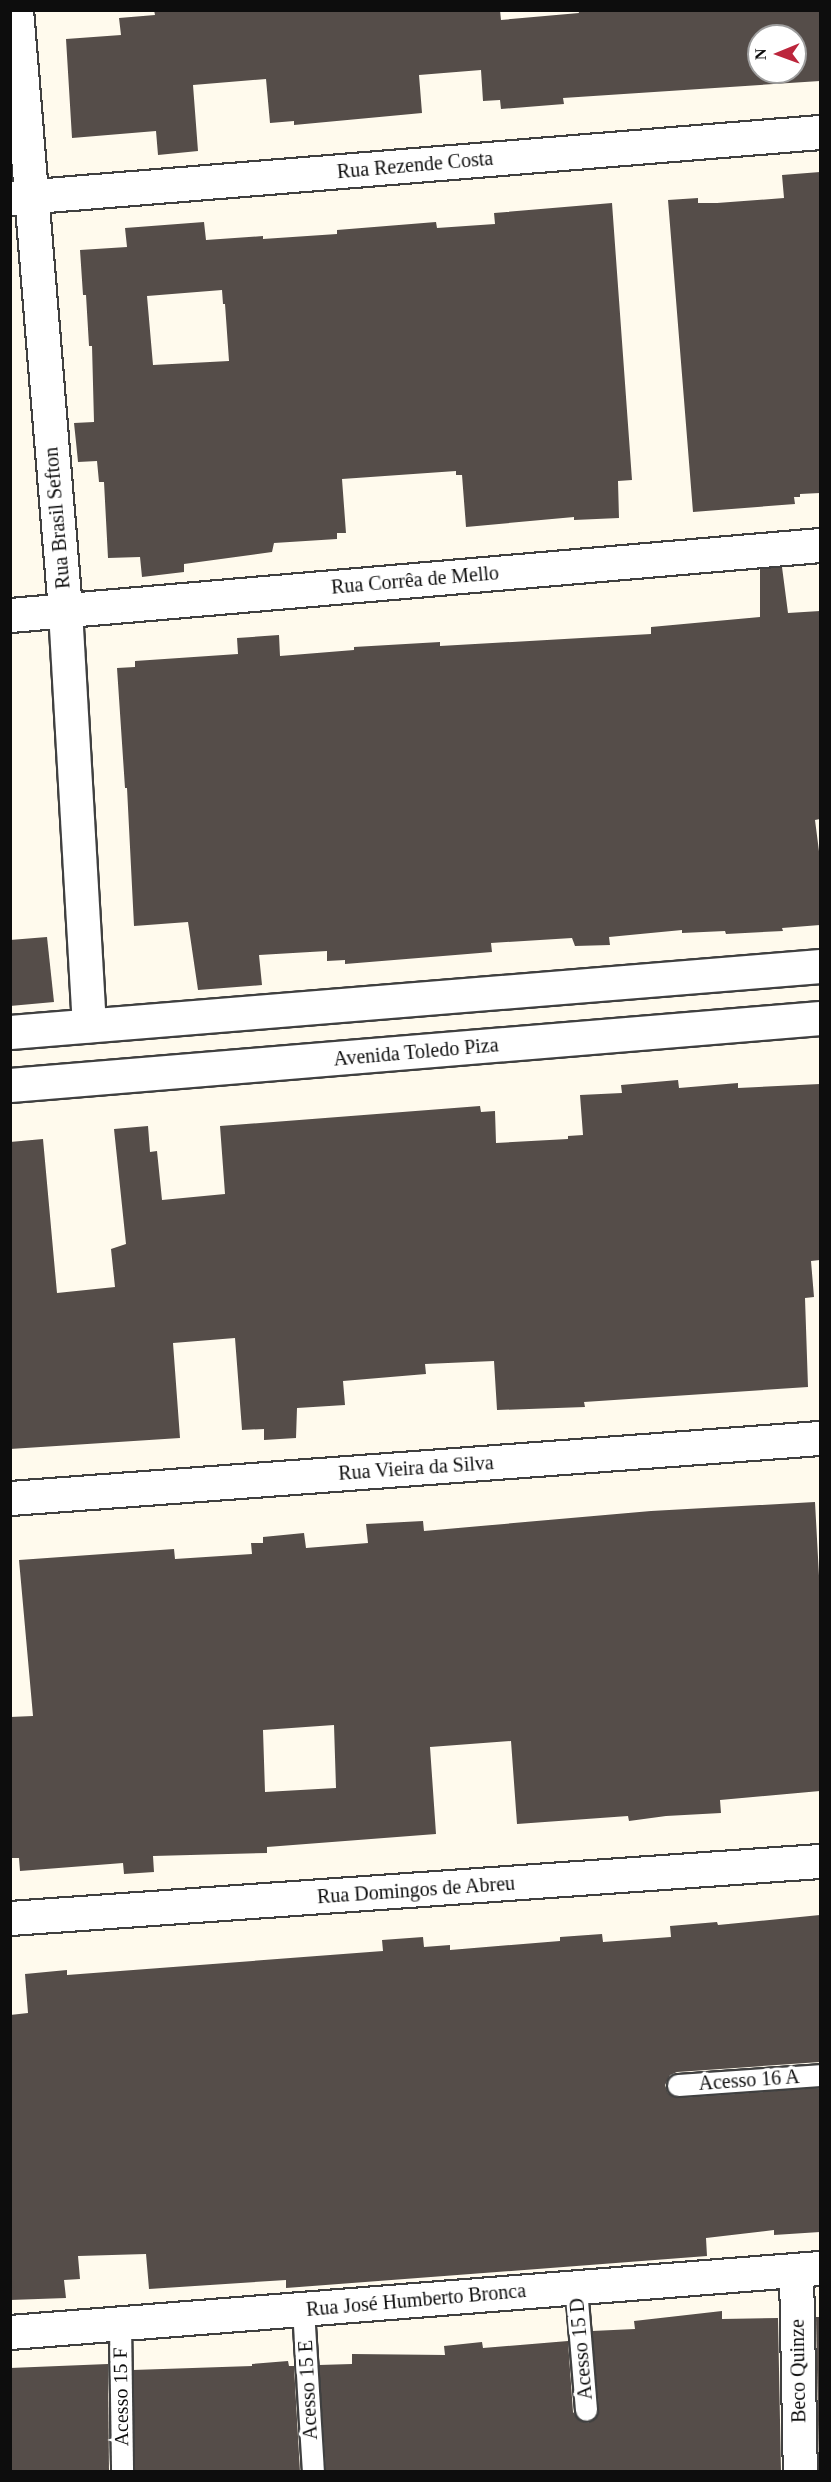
<!DOCTYPE html>
<html>
<head>
<meta charset="utf-8">
<style>
	body { margin:0 }
	#map { position:relative; width:831px; height:2482px; overflow:hidden; background:#fffaed; font-family:Georgia,serif }
	div>[style] { position:absolute }
	[style*='--x'] { left:calc(var(--x)*1px); top:calc(var(--y)*1px); width:calc(var(--w)*1px); rotate:calc(var(--a)*1deg) }
	.building>* { inset:0; background:#554d49 }
	.roads { filter:drop-shadow(2px 0 #404040) drop-shadow(-2px 0 #404040) drop-shadow(0 2px #404040) drop-shadow(0 -2px #404040) }
	.service>* { height:21px; margin:-10.5px; padding:0 10.5px; transform-origin:10.5px; border-radius:10.5px; background:#fff }
	.minor>* { height:33px; margin:-16.5px; padding:0 16.5px; transform-origin:16.5px; border-radius:16.5px; background:#fff }
	.tertiary>* { height:33px; margin:-16.5px; padding:0 16.5px; transform-origin:16.5px; border-radius:16.5px; background:#fff }
	span { translate:-50% -50%; white-space:nowrap; text-align:center; line-height:1.15; -webkit-text-stroke:6px #fff; paint-order:stroke }
	.street-label { font-size:20px; color:#0d0d0d }
	.frame { position:absolute; inset:0; border:12px solid #0d0d0d; pointer-events:none }
	.north { position:absolute; left:747px; top:24px; width:60px; height:60px; box-sizing:border-box; background:#fff; border:2px solid #9e9e9e; border-radius:50%; rotate:269deg; font-size:16px; font-weight:700; line-height:24px; text-align:center; color:#0d0d0d }
	.north::after { content:''; display:block; margin:auto; width:21px; height:27px; background:#bc263c; clip-path:polygon(50% 0,100% 100%,50% 72%,0 100%) }
</style>
</head>
<body>
<div id="map">
	<div class="building">
		<i style="clip-path:polygon(evenodd,154px 10px,500px 10px,501px 20px,579px 13px,578px 10px,820px 10px,820px 81px,563px 98px,564px 104px,501px 109px,500px 100px,483px 101px,481px 70px,419px 75px,422px 113px,294px 125px,294px 121px,270px 123px,266px 79px,193px 85px,198px 151px,158px 155px,156px 131px,72px 138px,66px 39px,121px 35px,119px 18px,155px 15px,154px 10px,759px 36px,795px 36px,795px 72px,759px 72px,759px 36px)"></i>
		<i style="clip-path:polygon(820px 172px,820px 493px,800px 494px,800px 497px,794px 497px,795px 504px,693px 512px,668px 200px,698px 198px,698px 203px,717px 203px,784px 198px,782px 175px)"></i>
		<i style="clip-path:polygon(evenodd,612px 203px,632px 480px,618px 481px,619px 518px,574px 520px,574px 517px,466px 527px,462px 475px,456px 475px,456px 471px,342px 479px,346px 533px,337px 533px,337px 539px,274px 543px,272px 552px,184px 564px,184px 572px,142px 577px,140px 557px,108px 558px,104px 482px,99px 482px,97px 461px,78px 462px,76px 442px,74px 423px,94px 422px,92px 346px,89px 346px,86px 295px,83px 295px,80px 250px,127px 247px,125px 228px,204px 222px,206px 240px,263px 236px,263px 239px,337px 234px,337px 230px,436px 222px,437px 228px,495px 224px,494px 213px,612px 203px,222px 290px,223px 304px,225px 304px,229px 361px,153px 365px,147px 296px,222px 290px)"></i>
		<i style="clip-path:polygon(782px 567px,788px 613px,820px 611px,820px 819px,815px 820px,820px 859px,820px 925px,782px 928px,783px 931px,726px 934px,725px 931px,682px 933px,682px 930px,609px 937px,610px 945px,575px 946px,572px 938px,491px 943px,492px 952px,345px 964px,345px 960px,327px 961px,327px 951px,259px 955px,262px 985px,198px 990px,188px 922px,134px 926px,127px 788px,125px 788px,117px 668px,135px 667px,135px 661px,238px 654px,237px 638px,279px 635px,280px 656px,354px 650px,354px 647px,440px 642px,440px 646px,651px 634px,651px 627px,760px 617px,760px 569px)"></i>
		<i style="clip-path:polygon(47px 937px,54px 1002px,10px 1006px,10px 940px)"></i>
		<i style="clip-path:polygon(678px 1080px,679px 1088px,738px 1083px,738px 1088px,820px 1084px,820px 1260px,811px 1261px,814px 1297px,805px 1298px,808px 1387px,584px 1402px,585px 1407px,497px 1410px,494px 1361px,425px 1364px,426px 1374px,343px 1381px,345px 1405px,297px 1408px,296px 1438px,264px 1440px,264px 1429px,242px 1430px,235px 1338px,173px 1343px,180px 1438px,10px 1449px,10px 1142px,43px 1139px,57px 1293px,115px 1287px,111px 1249px,126px 1244px,114px 1129px,148px 1126px,150px 1152px,157px 1151px,162px 1200px,225px 1194px,220px 1126px,480px 1106px,481px 1112px,495px 1111px,496px 1143px,568px 1139px,568px 1136px,583px 1135px,580px 1095px,622px 1093px,621px 1085px)"></i>
		<i style="clip-path:polygon(evenodd,815px 1502px,820px 1594px,820px 1791px,720px 1800px,721px 1813px,666px 1816px,629px 1821px,628px 1816px,517px 1824px,511px 1741px,430px 1747px,436px 1834px,267px 1847px,267px 1853px,153px 1856px,154px 1872px,124px 1874px,123px 1863px,20px 1871px,19px 1858px,10px 1858px,10px 1717px,33px 1716px,19px 1560px,174px 1549px,175px 1559px,252px 1554px,251px 1543px,263px 1543px,263px 1537px,304px 1533px,306px 1548px,368px 1543px,366px 1524px,423px 1521px,424px 1531px,651px 1511px,815px 1502px,334px 1725px,336px 1788px,265px 1792px,263px 1730px,334px 1725px)"></i>
		<i style="clip-path:polygon(820px 1915px,820px 2062px,677px 2072px,670px 2075px,665px 2085px,668px 2093px,679px 2098px,820px 2088px,820px 2232px,774px 2235px,774px 2230px,706px 2238px,707px 2256px,286px 2288px,286px 2280px,149px 2289px,146px 2254px,78px 2256px,80px 2279px,64px 2280px,66px 2298px,10px 2300px,10px 2015px,28px 2013px,25px 1974px,67px 1970px,67px 1975px,383px 1951px,382px 1940px,423px 1937px,424px 1947px,450px 1945px,450px 1950px,560px 1941px,560px 1937px,602px 1934px,603px 1942px,671px 1937px,670px 1926px,717px 1922px,718px 1925px)"></i>
		<i style="clip-path:polygon(722px 2311px,722px 2319px,778px 2318px,781px 2472px,326px 2472px,319px 2365px,352px 2364px,352px 2354px,445px 2355px,444px 2346px,482px 2342px,483px 2348px,568px 2341px,573px 2412px,580px 2421px,588px 2423px,597px 2416px,599px 2409px,592px 2331px,635px 2329px,634px 2321px)"></i>
		<i style="clip-path:polygon(816px 2317px,820px 2317px,820px 2472px,819px 2472px)"></i>
		<i style="clip-path:polygon(288px 2361px,289px 2366px,294px 2366px,300px 2472px,135px 2472px,133px 2370px,252px 2366px,252px 2364px)"></i>
		<i style="clip-path:polygon(108px 2364px,109px 2472px,10px 2472px,10px 2368px)"></i>
	</div>
	<div class="roads">
		<div class="service">
			<i style="--x:678;--y:2085;--w:142;--a:-4"></i>
			<i style="--x:576;--y:2288;--w:122;--a:85.3"></i>
			<i style="--x:303;--y:2309;--w:163;--a:86.5"></i>
			<i style="--x:120;--y:2323;--w:149;--a:89.2"></i>
		</div>
		<div class="minor">
			<i style="--x:16;--y:10;--w:602;--a:85.33"></i>
			<i style="--x:65;--y:610;--w:416;--a:86.7"></i>
			<i style="--x:10;--y:198;--w:813;--a:-4.66"></i>
			<i style="--x:10;--y:615;--w:813;--a:-4.94"></i>
			<i style="--x:10;--y:1498;--w:812;--a:-4.24"></i>
			<i style="--x:10;--y:1918;--w:812;--a:-4.03"></i>
			<i style="--x:796;--y:2271;--w:201;--a:88.9"></i>
			<i style="--x:10;--y:2332;--w:813;--a:-4.52"></i>
		</div>
		<div class="tertiary">
			<i style="--x:10;--y:1032;--w:813;--a:-4.66"></i>
			<i style="--x:10;--y:1085;--w:813;--a:-4.73"></i>
		</div>
	</div>
	<div class="street-label">
		<span style="left:415px;top:165px;rotate:-5deg">Rua Rezende Costa</span>
		<span style="left:57px;top:518px;rotate:-95deg">Rua Brasil Sefton</span>
		<span style="left:415px;top:580px;rotate:-5deg">Rua Corrêa de Mello</span>
		<span style="left:416px;top:1052px;rotate:-5deg">Avenida Toledo Piza</span>
		<span style="left:416px;top:1468px;rotate:-4deg">Rua Vieira da Silva</span>
		<span style="left:416px;top:1890px;rotate:-4deg">Rua Domingos de Abreu</span>
		<span style="left:749px;top:2080px;rotate:-4deg">Acesso 16 A</span>
		<span style="left:416px;top:2300px;rotate:-5deg">Rua José Humberto Bronca</span>
		<span style="left:581px;top:2349px;rotate:-95deg">Acesso 15 D</span>
		<span style="left:798px;top:2371px;rotate:-91deg">Beco Quinze</span>
		<span style="left:308px;top:2390px;rotate:-93deg">Acesso 15 E</span>
		<span style="left:121px;top:2397px;rotate:-91deg">Acesso 15 F</span>
	</div>
	<div class="frame"></div>
	<div class="north">N</div>
</div>
</body>
</html>
